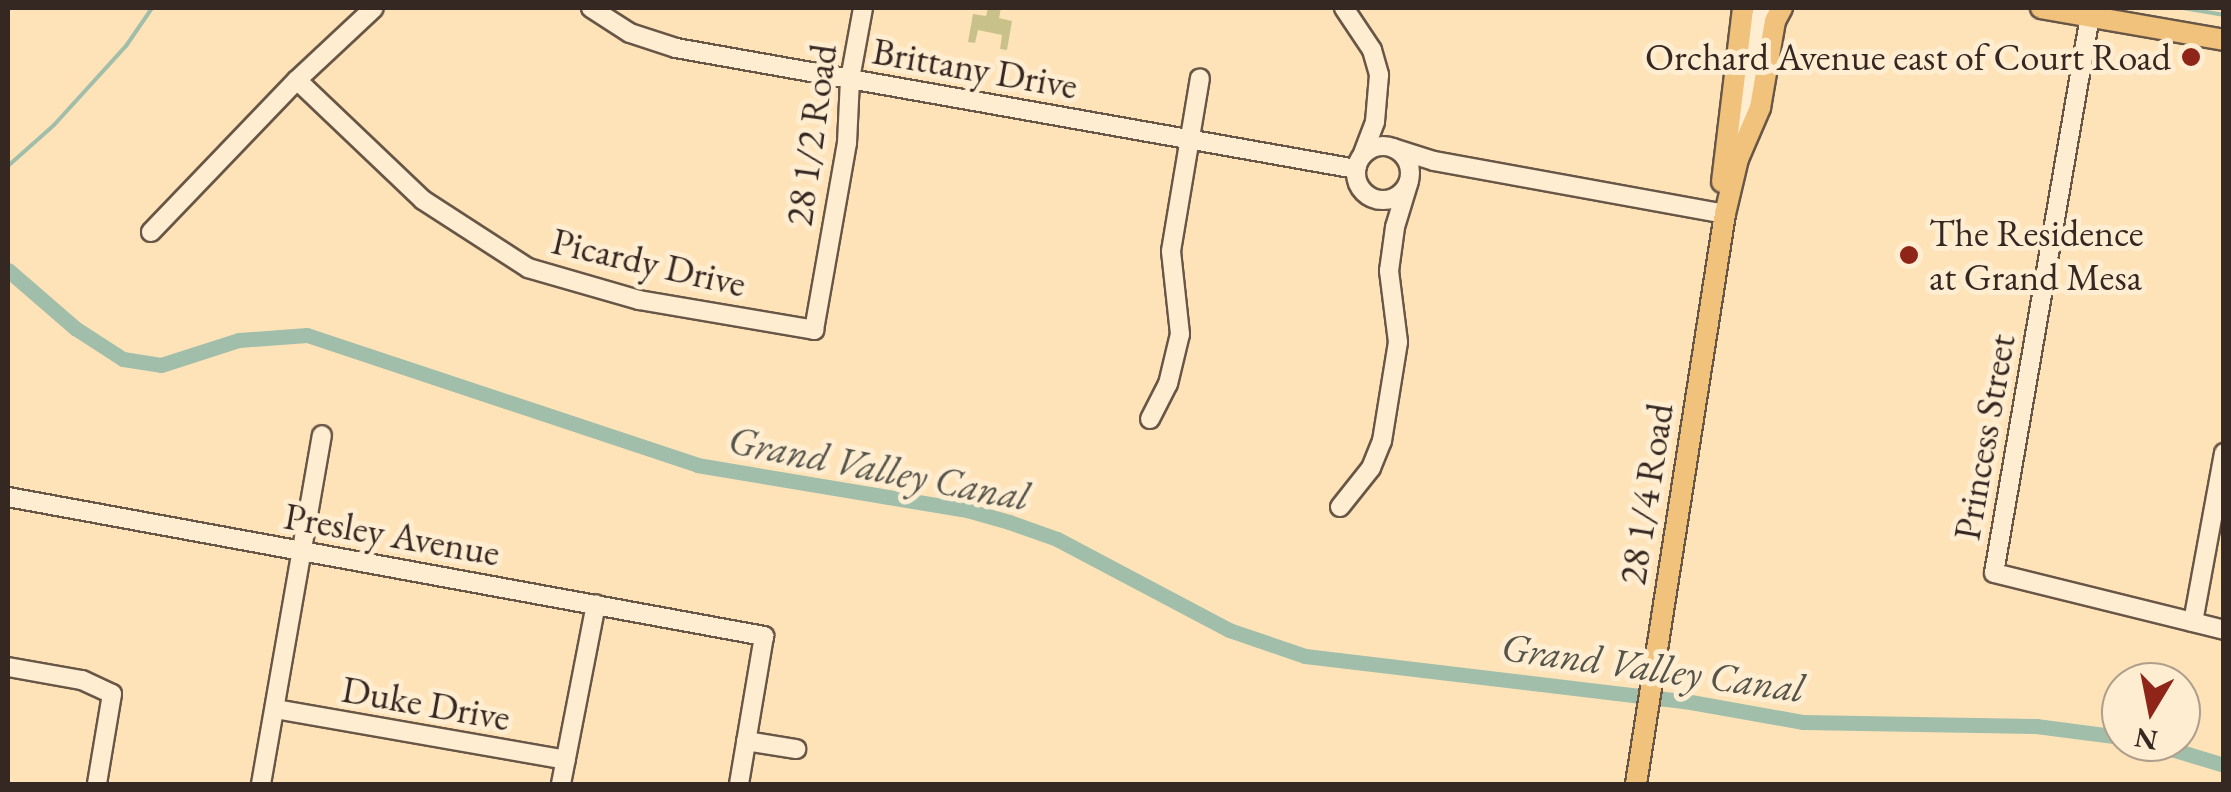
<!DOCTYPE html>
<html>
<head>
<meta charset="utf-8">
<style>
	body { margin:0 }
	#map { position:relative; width:2231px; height:792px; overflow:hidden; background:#ffe3b8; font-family:"EB Garamond",serif }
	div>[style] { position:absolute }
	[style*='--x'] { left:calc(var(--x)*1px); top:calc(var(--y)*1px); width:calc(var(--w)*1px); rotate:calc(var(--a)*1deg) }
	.green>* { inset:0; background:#c8c18a }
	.stream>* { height:4px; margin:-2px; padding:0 2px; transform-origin:2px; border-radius:2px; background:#a1beaa }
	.canal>* { height:15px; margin:-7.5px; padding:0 7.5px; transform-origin:7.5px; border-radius:7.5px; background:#a1beaa }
	.roads { filter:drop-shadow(2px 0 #685647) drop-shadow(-2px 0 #685647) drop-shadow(0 2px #685647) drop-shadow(0 -2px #685647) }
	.minor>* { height:18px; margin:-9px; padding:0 9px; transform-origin:9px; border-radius:9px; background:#ffedd1 }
	.minor>.ring { margin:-9px; padding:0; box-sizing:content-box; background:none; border:18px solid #ffedd1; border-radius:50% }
	.major>* { height:20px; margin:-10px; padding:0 10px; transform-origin:10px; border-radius:10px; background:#f0c27c }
	.dots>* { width:28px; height:28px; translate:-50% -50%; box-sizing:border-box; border:5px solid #ffedd1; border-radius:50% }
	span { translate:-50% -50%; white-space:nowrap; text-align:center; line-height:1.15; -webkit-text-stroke:10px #ffedd1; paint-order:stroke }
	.poi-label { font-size:38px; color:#352721 }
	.right { translate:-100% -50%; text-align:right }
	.left { translate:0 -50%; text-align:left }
	.street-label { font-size:38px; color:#352721 }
	.water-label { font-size:40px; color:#55544a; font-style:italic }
	.frame { position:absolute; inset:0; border:10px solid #352721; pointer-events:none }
	.north { position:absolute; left:2101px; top:662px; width:100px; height:100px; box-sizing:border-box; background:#ffedd1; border:2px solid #ae9e8b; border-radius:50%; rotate:190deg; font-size:28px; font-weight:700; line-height:40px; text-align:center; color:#352721 }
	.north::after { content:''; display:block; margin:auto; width:35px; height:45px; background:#8f2418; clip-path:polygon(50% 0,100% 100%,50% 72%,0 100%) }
</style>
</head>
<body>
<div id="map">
	<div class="green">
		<i style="clip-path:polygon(988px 8px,1001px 8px,999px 18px,1012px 21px,1007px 50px,1000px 49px,1002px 35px,978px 30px,975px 43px,968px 42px,973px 14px,986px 16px)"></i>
	</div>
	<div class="stream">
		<i style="--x:2183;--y:8;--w:42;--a:9.7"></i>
		<i style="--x:8;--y:166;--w:62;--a:-41.7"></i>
		<i style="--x:54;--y:125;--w:107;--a:-47.7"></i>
		<i style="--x:126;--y:46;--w:46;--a:-55.6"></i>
	</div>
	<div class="canal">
		<i style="--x:8;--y:270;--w:89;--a:40.9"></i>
		<i style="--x:75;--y:328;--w:57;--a:32.9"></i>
		<i style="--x:123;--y:359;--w:38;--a:9"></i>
		<i style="--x:161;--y:365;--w:82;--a:-17.8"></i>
		<i style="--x:239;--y:340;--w:68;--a:-4.2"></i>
		<i style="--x:307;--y:335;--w:411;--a:18.4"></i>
		<i style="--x:697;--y:465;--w:274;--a:9.5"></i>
		<i style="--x:967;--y:510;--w:44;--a:15.9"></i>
		<i style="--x:1009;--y:522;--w:51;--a:19.5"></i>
		<i style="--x:1057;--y:539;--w:195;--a:27.9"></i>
		<i style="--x:1229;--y:630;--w:80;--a:18.9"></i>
		<i style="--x:1305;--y:656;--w:383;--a:6.8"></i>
		<i style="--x:1685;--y:701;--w:120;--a:10.1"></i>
		<i style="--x:1803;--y:722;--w:233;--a:1"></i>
		<i style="--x:2036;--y:726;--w:86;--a:7.4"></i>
		<i style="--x:2148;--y:742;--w:79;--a:16.8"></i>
	</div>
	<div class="roads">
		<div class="minor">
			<i style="--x:591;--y:8;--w:46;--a:32.7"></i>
			<i style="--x:630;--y:33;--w:48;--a:18.1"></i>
			<i style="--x:676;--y:48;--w:691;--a:10.09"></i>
			<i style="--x:1344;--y:8;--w:50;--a:56.3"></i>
			<i style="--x:1372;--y:50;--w:26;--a:74"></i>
			<i style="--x:1379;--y:75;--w:47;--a:94.9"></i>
			<i style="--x:1375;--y:122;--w:36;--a:111"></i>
			<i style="--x:2090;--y:16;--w:565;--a:99.78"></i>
			<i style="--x:1994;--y:573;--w:237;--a:13.9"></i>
			<i style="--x:297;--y:80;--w:174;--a:43.6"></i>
			<i style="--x:423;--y:200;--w:125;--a:32.9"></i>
			<i style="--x:528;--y:268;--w:116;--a:16.1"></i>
			<i style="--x:639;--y:300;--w:178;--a:9.7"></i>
			<i style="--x:814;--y:330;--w:190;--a:-80"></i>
			<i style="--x:847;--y:143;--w:64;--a:-87.3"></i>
			<i style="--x:850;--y:79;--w:72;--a:-79.6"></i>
			<i style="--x:1740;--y:144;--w:138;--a:-80.8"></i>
			<i class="ring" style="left:1356px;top:146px;width:36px;height:36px"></i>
			<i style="--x:1393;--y:148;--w:43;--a:17.6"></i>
			<i style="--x:1434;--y:161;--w:296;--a:10.3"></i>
			<i style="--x:151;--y:232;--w:211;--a:-46.2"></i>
			<i style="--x:297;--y:80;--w:105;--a:-43.1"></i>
			<i style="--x:1150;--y:419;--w:39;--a:-63"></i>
			<i style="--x:1168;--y:384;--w:51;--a:-76.5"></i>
			<i style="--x:1180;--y:334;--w:83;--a:-96.2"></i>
			<i style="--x:1171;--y:251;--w:175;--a:-80.5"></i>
			<i style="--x:8;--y:497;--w:769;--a:10.42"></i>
			<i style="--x:764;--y:636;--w:150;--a:99.6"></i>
			<i style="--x:1340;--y:507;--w:50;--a:-51.5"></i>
			<i style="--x:1371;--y:468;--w:29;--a:-68"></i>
			<i style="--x:1382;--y:441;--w:100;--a:-80.8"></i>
			<i style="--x:1398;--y:342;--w:72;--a:-97.2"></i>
			<i style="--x:1389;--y:271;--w:44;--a:-82.2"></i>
			<i style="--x:1395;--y:227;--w:48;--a:-73.1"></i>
			<i style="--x:2193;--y:622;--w:172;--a:-79.6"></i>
			<i style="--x:8;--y:667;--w:75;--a:10"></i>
			<i style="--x:82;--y:680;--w:33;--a:25"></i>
			<i style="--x:112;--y:694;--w:91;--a:99.5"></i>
			<i style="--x:275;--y:709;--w:295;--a:9.9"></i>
			<i style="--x:746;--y:741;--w:51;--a:9.1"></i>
			<i style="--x:261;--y:784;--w:354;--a:-80.1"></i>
			<i style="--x:561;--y:784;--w:183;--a:-79"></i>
		</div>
		<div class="major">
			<i style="--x:2041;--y:8;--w:186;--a:9.9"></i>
			<i style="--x:1722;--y:182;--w:175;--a:-83.1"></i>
			<i style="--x:1636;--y:784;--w:577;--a:-81.13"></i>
			<i style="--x:1725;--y:214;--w:57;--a:-76.7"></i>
			<i style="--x:1738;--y:159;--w:56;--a:-66.7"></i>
			<i style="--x:1760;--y:108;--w:88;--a:-80.2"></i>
			<i style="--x:1775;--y:21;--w:15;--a:-62"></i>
		</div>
	</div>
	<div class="dots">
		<i style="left:2191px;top:57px;background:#8f2418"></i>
		<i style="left:1909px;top:255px;background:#8f2418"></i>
	</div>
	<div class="poi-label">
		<span class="right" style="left:2171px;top:57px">Orchard Avenue east of Court Road</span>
		<span class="left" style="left:1929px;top:255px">The Residence<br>at Grand Mesa</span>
	</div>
	<div class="street-label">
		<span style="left:975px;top:68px;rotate:10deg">Brittany Drive</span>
		<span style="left:811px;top:135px;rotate:-82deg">28 1/2 Road</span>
		<span style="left:649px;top:262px;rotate:13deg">Picardy Drive</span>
		<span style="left:1984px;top:437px;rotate:-80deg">Princess Street</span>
		<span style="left:1646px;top:494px;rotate:-81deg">28 1/4 Road</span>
		<span style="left:392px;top:534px;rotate:10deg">Presley Avenue</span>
		<span style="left:426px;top:703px;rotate:10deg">Duke Drive</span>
	</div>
	<div class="water-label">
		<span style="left:879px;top:468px;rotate:11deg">Grand Valley Canal</span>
		<span style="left:1653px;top:667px;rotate:8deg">Grand Valley Canal</span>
	</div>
	<div class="frame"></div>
	<div class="north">N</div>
</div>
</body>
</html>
